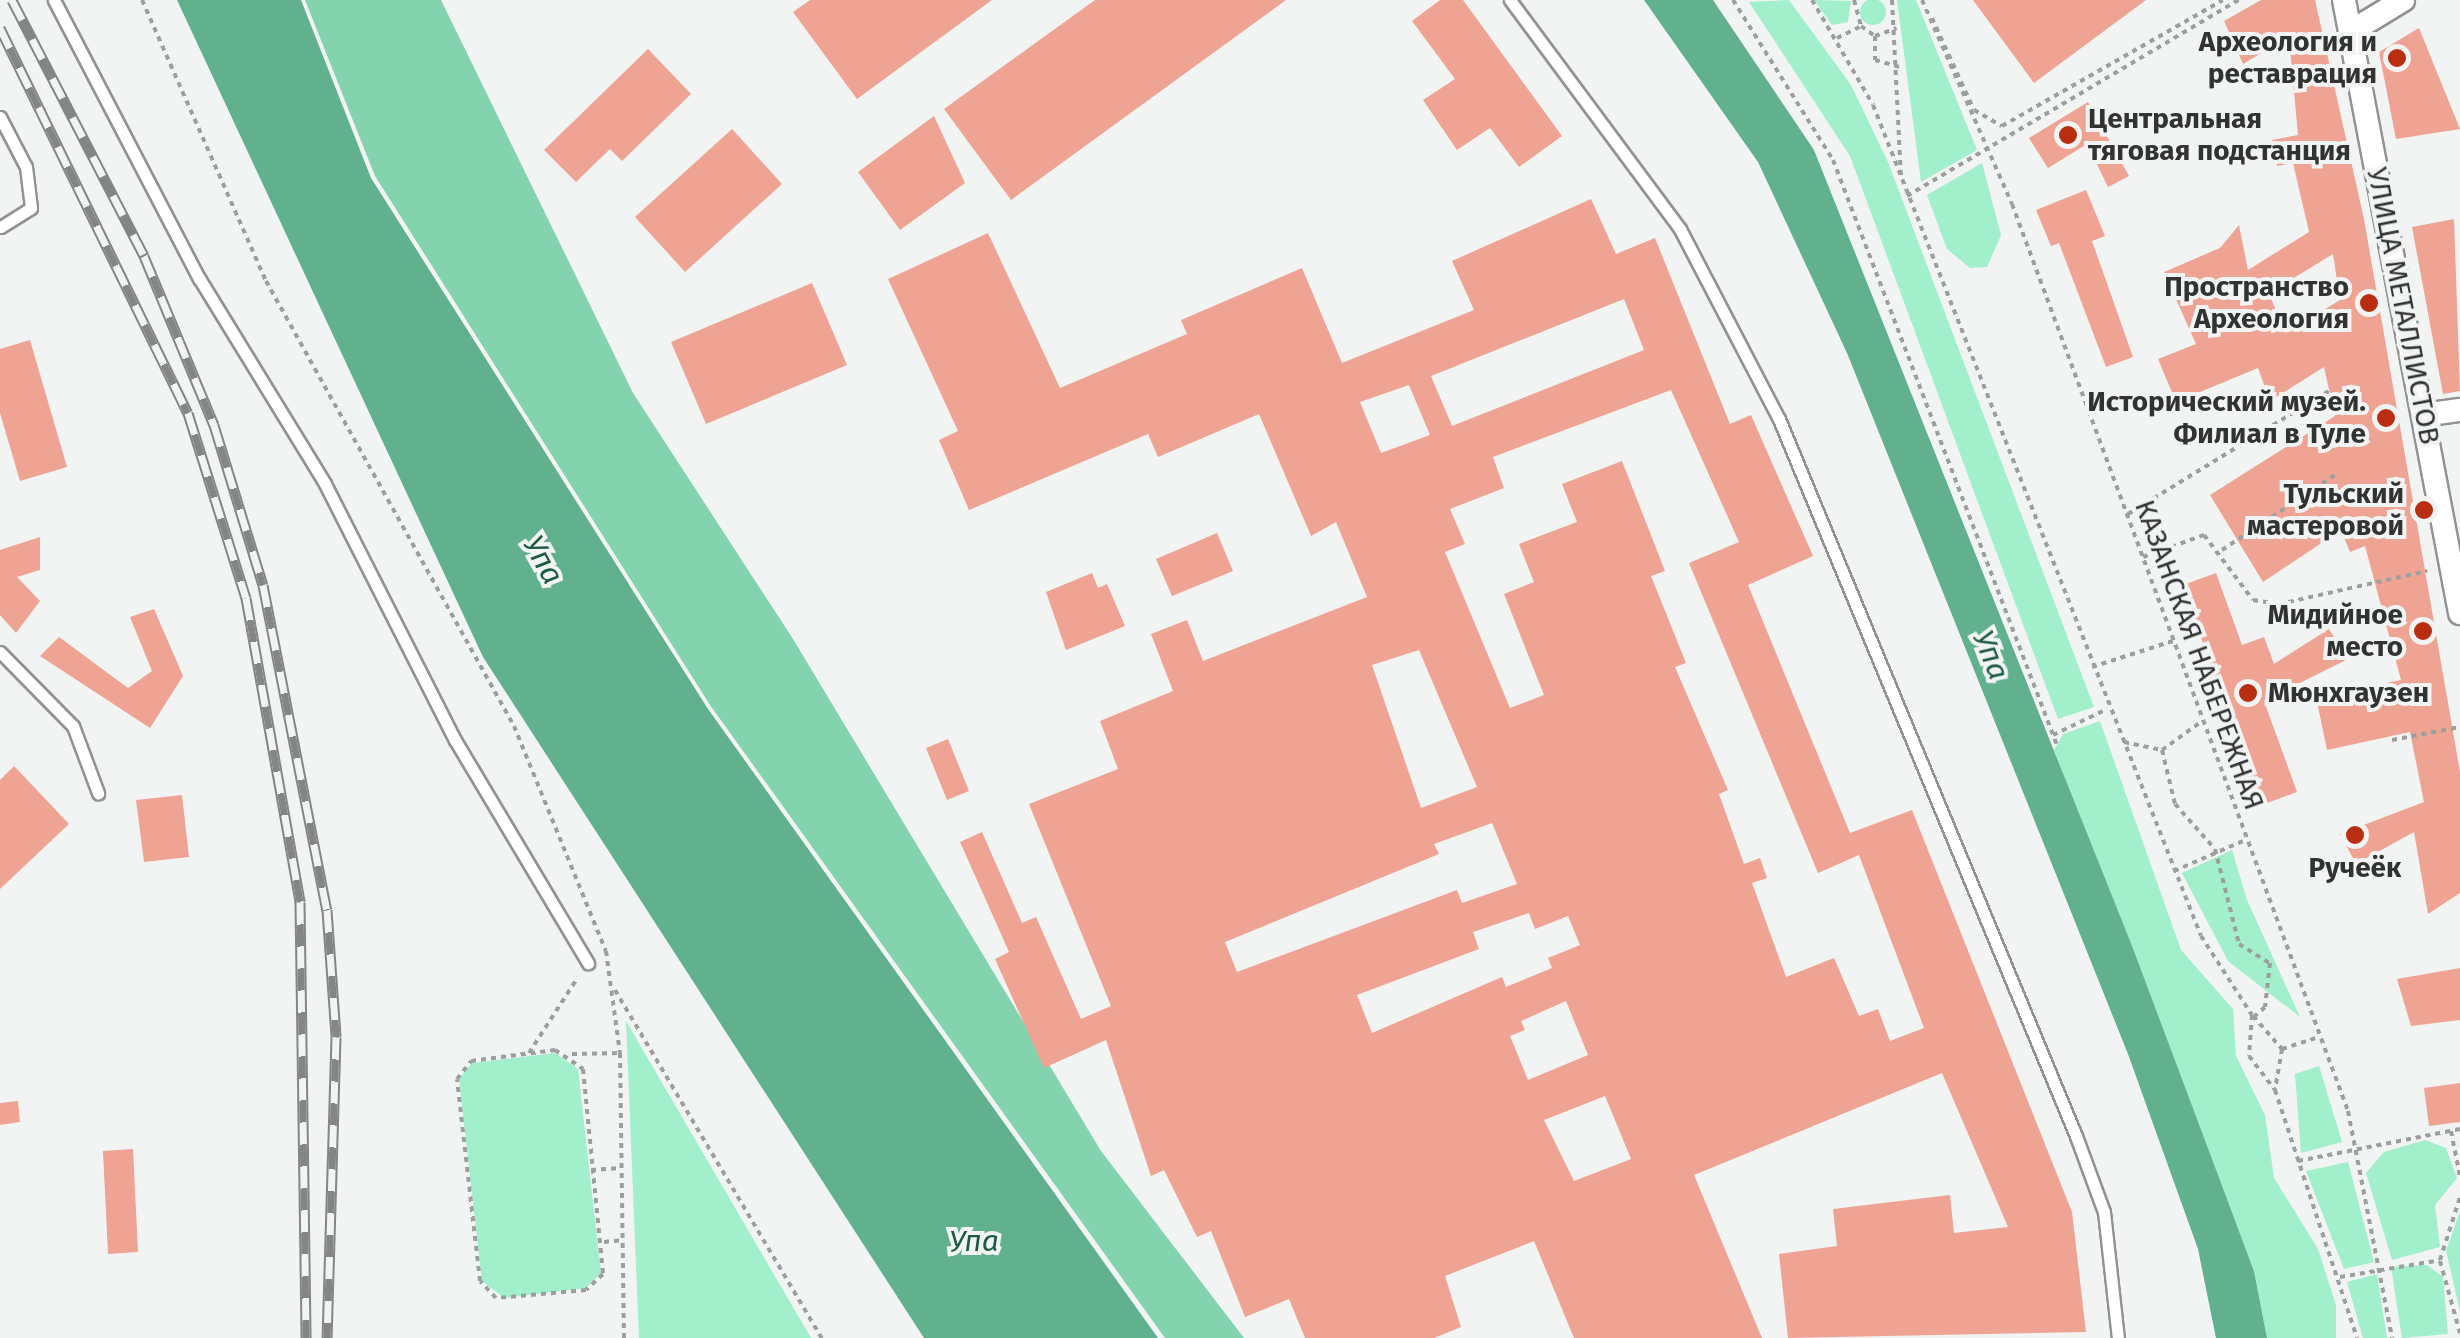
<!DOCTYPE html>
<html>
<head>
<meta charset="utf-8">
<style>
	body { margin:0 }
	#map { position:relative; width:2460px; height:1338px; overflow:hidden; background:#f1f4f3; font-family:"Fira Sans",sans-serif }
	div>[style] { position:absolute }
	[style*='--x'] { left:calc(var(--x)*1px); top:calc(var(--y)*1px); width:calc(var(--w)*1px); rotate:calc(var(--a)*1deg) }
	.green>* { inset:0; background:#a1efcb }
	.round { border-radius:50% }
	.forest>* { inset:0; background:#84d3af }
	.water>* { inset:0; background:#61b08e }
	.building>* { inset:0; background:#efa393 }
	.path>* { height:4px; margin-top:-2px; transform-origin:0; background:repeating-linear-gradient(90deg,#9d9f9e 0 5px,transparent 0 10px) }
	.roads { filter:drop-shadow(2px 0 #909392) drop-shadow(-2px 0 #909392) drop-shadow(0 2px #909392) drop-shadow(0 -2px #909392) }
	.lane>* { height:11px; margin:-5.5px; padding:0 5.5px; transform-origin:5.5px; border-radius:5.5px; background:#fff }
	.street>* { height:22px; margin:-11px; padding:0 11px; transform-origin:11px; border-radius:11px; background:#fff }
	.rail>* { height:11px; margin-top:-5.5px; transform-origin:0; background:repeating-linear-gradient(90deg,#f1f4f3 0 22px,#848685 0 44px); box-sizing:border-box; border-block:2px solid #848685 }
	.dots>* { width:28px; height:28px; translate:-50% -50%; box-sizing:border-box; border:5px solid #f1f4f3; border-radius:50% }
	span { translate:-50% -50%; white-space:nowrap; text-align:center; line-height:1.15; -webkit-text-stroke:8px #f1f4f3; paint-order:stroke }
	.poi-label { font-size:28px; color:#313232; font-weight:700 }
	.right { translate:-100% -50%; text-align:right }
	.left { translate:0 -50%; text-align:left }
	.street-label { font-size:28px; color:#313232 }
	.water-label { font-size:30px; color:#1d5a42; font-style:italic }
</style>
</head>
<body>
<div id="map">
	<div class="green">
		<i class="round" style="left:1860px;top:-1px;width:26px;height:26px"></i>
		<i style="clip-path:polygon(1789px 0,1851px 85px,1888px 162px,2094px 707px,2058px 719px,1850px 156px,1749px 2px)"></i>
		<i style="clip-path:polygon(1814px 0,1851px 1px,1848px 22px,1832px 25px)"></i>
		<i style="clip-path:polygon(1897px 0,1916px 0,1977px 150px,1921px 182px)"></i>
		<i style="clip-path:polygon(1982px 163px,2001px 235px,1987px 267px,1970px 268px,1947px 249px,1927px 195px)"></i>
		<i style="clip-path:polygon(2100px 721px,2181px 950px,2233px 1009px,2236px 1056px,2265px 1115px,2274px 1178px,2318px 1249px,2336px 1305px,2336px 1338px,2267px 1338px,2254px 1270px,2054px 750px,2063px 734px)"></i>
		<i style="clip-path:polygon(2232px 850px,2247px 900px,2300px 1017px,2228px 961px,2182px 873px)"></i>
		<i style="clip-path:polygon(626px 1021px,811px 1338px,639px 1338px)"></i>
		<i style="clip-path:polygon(555px 1053px,578px 1069px,601px 1273px,586px 1288px,504px 1298px,482px 1281px,459px 1079px,472px 1063px)"></i>
		<i style="clip-path:polygon(2319px 1066px,2342px 1142px,2301px 1153px,2295px 1074px)"></i>
		<i style="clip-path:polygon(2425px 1140px,2446px 1148px,2457px 1178px,2435px 1205px,2440px 1247px,2392px 1260px,2366px 1173px,2384px 1152px)"></i>
		<i style="clip-path:polygon(2348px 1162px,2374px 1262px,2344px 1269px,2306px 1171px)"></i>
		<i style="clip-path:polygon(2460px 1211px,2460px 1311px,2446px 1251px)"></i>
		<i style="clip-path:polygon(2427px 1265px,2443px 1277px,2448px 1334px,2402px 1338px,2391px 1267px)"></i>
		<i style="clip-path:polygon(2377px 1274px,2387px 1338px,2363px 1338px,2347px 1282px)"></i>
	</div>
	<div class="forest">
		<i style="clip-path:polygon(305px 0,441px 0,633px 393px,793px 639px,1101px 1151px,1244px 1338px,1165px 1338px,710px 705px,375px 176px)"></i>
	</div>
	<div class="water">
		<i style="clip-path:polygon(177px 0,301px 0,371px 178px,708px 709px,1158px 1338px,924px 1338px,483px 657px)"></i>
		<i style="clip-path:polygon(1644px 0,1713px 0,1814px 150px,2132px 946px,2254px 1271px,2267px 1338px,2216px 1338px,2198px 1249px,2128px 1054px,1847px 353px,1758px 162px)"></i>
	</div>
	<div class="building">
		<i style="clip-path:polygon(810px 0,992px 0,857px 99px,793px 12px)"></i>
		<i style="clip-path:polygon(1095px 0,1286px 0,1011px 200px,944px 109px)"></i>
		<i style="clip-path:polygon(1440px 0,1463px 0,1562px 136px,1519px 167px,1490px 128px,1457px 150px,1423px 100px,1455px 79px,1412px 21px)"></i>
		<i style="clip-path:polygon(1973px 0,2146px 0,2034px 83px)"></i>
		<i style="clip-path:polygon(evenodd,2261px 0,2315px 0,2364px 219px,2460px 772px,2460px 893px,2428px 914px,2414px 832px,2356px 864px,2340px 834px,2424px 802px,2410px 732px,2327px 750px,2316px 697px,2401px 680px,2365px 546px,2350px 552px,2341px 530px,2263px 582px,2210px 495px,2335px 416px,2324px 367px,2270px 401px,2258px 368px,2176px 402px,2158px 359px,2196px 344px,2164px 272px,2220px 248px,2239px 225px,2248px 270px,2309px 232px,2293px 163px,2277px 166px,2272px 140px,2298px 135px,2289px 37px,2243px 64px,2224px 21px,2261px 0,2333px 254px,2340px 300px,2285px 333px,2269px 293px,2333px 254px)"></i>
		<i style="clip-path:polygon(2419px 28px,2460px 129px,2396px 139px,2379px 52px)"></i>
		<i style="clip-path:polygon(648px 49px,691px 94px,622px 161px,610px 149px,576px 182px,544px 150px)"></i>
		<i style="clip-path:polygon(2088px 102px,2129px 176px,2108px 187px,2087px 144px,2048px 168px,2029px 138px)"></i>
		<i style="clip-path:polygon(934px 116px,965px 183px,900px 230px,858px 172px)"></i>
		<i style="clip-path:polygon(732px 129px,782px 184px,685px 272px,635px 217px)"></i>
		<i style="clip-path:polygon(2086px 190px,2105px 236px,2092px 241px,2133px 357px,2106px 367px,2059px 243px,2051px 246px,2036px 210px)"></i>
		<i style="clip-path:polygon(evenodd,1591px 199px,1616px 254px,1655px 238px,1730px 424px,1751px 415px,1813px 556px,1748px 585px,1850px 833px,1912px 810px,2072px 1212px,2086px 1332px,1788px 1338px,1779px 1254px,1837px 1246px,1833px 1209px,1950px 1195px,1954px 1233px,2008px 1227px,1942px 1073px,1694px 1175px,1762px 1338px,1574px 1338px,1534px 1241px,1445px 1276px,1461px 1327px,1434px 1338px,1305px 1338px,1289px 1299px,1245px 1317px,1211px 1231px,1197px 1237px,1164px 1170px,1151px 1176px,1106px 1040px,1044px 1068px,995px 959px,1009px 952px,960px 842px,982px 832px,1022px 923px,1036px 917px,1081px 1019px,1111px 1006px,1029px 804px,1118px 769px,1100px 721px,1173px 691px,1151px 634px,1187px 620px,1203px 661px,1367px 597px,1336px 522px,1311px 536px,1259px 414px,1158px 457px,1148px 434px,969px 510px,939px 440px,958px 431px,888px 279px,988px 233px,1060px 388px,1187px 334px,1181px 320px,1302px 268px,1342px 363px,1474px 310px,1452px 261px,1591px 199px,1624px 299px,1644px 350px,1452px 426px,1431px 376px,1624px 299px,1591px 199px,1409px 385px,1430px 435px,1381px 453px,1360px 402px,1409px 385px,1591px 199px,1671px 390px,1739px 542px,1689px 563px,1818px 873px,1859px 855px,1924px 1028px,1890px 1041px,1878px 1009px,1859px 1016px,1834px 958px,1786px 977px,1752px 883px,1767px 878px,1760px 858px,1744px 864px,1719px 794px,1728px 790px,1675px 667px,1686px 663px,1651px 576px,1665px 571px,1622px 461px,1562px 484px,1577px 522px,1519px 544px,1534px 582px,1504px 594px,1544px 695px,1510px 708px,1445px 552px,1465px 544px,1450px 509px,1504px 488px,1493px 457px,1671px 390px,1591px 199px,1419px 650px,1477px 787px,1421px 808px,1372px 665px,1419px 650px,1591px 199px,1492px 823px,1517px 884px,1462px 903px,1457px 890px,1237px 972px,1225px 942px,1439px 854px,1434px 844px,1492px 823px,1591px 199px,1529px 913px,1535px 929px,1568px 916px,1580px 945px,1548px 958px,1552px 968px,1506px 987px,1502px 977px,1372px 1033px,1357px 995px,1479px 949px,1473px 932px,1529px 913px,1591px 199px,1566px 1001px,1588px 1055px,1528px 1080px,1510px 1036px,1525px 1030px,1521px 1021px,1566px 1001px,1591px 199px,1605px 1096px,1631px 1159px,1574px 1181px,1544px 1120px,1605px 1096px)"></i>
		<i style="clip-path:polygon(2454px 219px,2460px 391px,2443px 394px,2412px 227px)"></i>
		<i style="clip-path:polygon(812px 283px,847px 365px,706px 424px,671px 342px)"></i>
		<i style="clip-path:polygon(30px 340px,67px 467px,20px 481px,0 413px,0 349px)"></i>
		<i style="clip-path:polygon(1217px 533px,1233px 571px,1172px 596px,1156px 559px)"></i>
		<i style="clip-path:polygon(40px 537px,40px 570px,17px 577px,40px 601px,16px 633px,0 615px,0 550px)"></i>
		<i style="clip-path:polygon(1092px 573px,1098px 588px,1107px 584px,1125px 626px,1066px 650px,1046px 592px)"></i>
		<i style="clip-path:polygon(2216px 573px,2242px 645px,2264px 637px,2274px 664px,2329px 629px,2348px 659px,2264px 701px,2297px 792px,2259px 806px,2183px 585px)"></i>
		<i style="clip-path:polygon(154px 609px,183px 676px,150px 728px,40px 656px,59px 637px,128px 688px,152px 671px,130px 617px)"></i>
		<i style="clip-path:polygon(948px 739px,969px 791px,947px 800px,926px 748px)"></i>
		<i style="clip-path:polygon(14px 766px,69px 824px,0 889px,0 780px)"></i>
		<i style="clip-path:polygon(182px 795px,189px 857px,144px 862px,136px 800px)"></i>
		<i style="clip-path:polygon(2460px 968px,2460px 1020px,2411px 1026px,2397px 979px)"></i>
		<i style="clip-path:polygon(2460px 1083px,2460px 1122px,2429px 1126px,2424px 1088px)"></i>
		<i style="clip-path:polygon(18px 1101px,20px 1122px,0 1125px,0 1103px)"></i>
		<i style="clip-path:polygon(133px 1149px,138px 1252px,108px 1254px,103px 1151px)"></i>
	</div>
	<div class="path">
		<i style="--x:142;--y:0;--w:307;--a:66.2"></i>
		<i style="--x:266;--y:281;--w:509;--a:60.87"></i>
		<i style="--x:514;--y:726;--w:243;--a:67.8"></i>
		<i style="--x:606;--y:951;--w:103;--a:82.2"></i>
		<i style="--x:620;--y:1053;--w:285;--a:89.2"></i>
		<i style="--x:1733;--y:0;--w:189;--a:58"></i>
		<i style="--x:1833;--y:160;--w:626;--a:69.05"></i>
		<i style="--x:1812;--y:0;--w:121;--a:59.8"></i>
		<i style="--x:1873;--y:105;--w:893;--a:68.46"></i>
		<i style="--x:2201;--y:936;--w:94;--a:57.2"></i>
		<i style="--x:2252;--y:1015;--w:41;--a:94.2"></i>
		<i style="--x:2249;--y:1056;--w:43;--a:52.6"></i>
		<i style="--x:2275;--y:1090;--w:261;--a:71.7"></i>
		<i style="--x:1854;--y:0;--w:27;--a:75"></i>
		<i style="--x:1861;--y:26;--w:17;--a:36"></i>
		<i style="--x:1875;--y:36;--w:24;--a:90"></i>
		<i style="--x:1875;--y:60;--w:26;--a:16"></i>
		<i style="--x:1892;--y:0;--w:179;--a:87.1"></i>
		<i style="--x:1922;--y:0;--w:223;--a:66.2"></i>
		<i style="--x:2012;--y:204;--w:967;--a:69.67"></i>
		<i style="--x:2348;--y:1111;--w:231;--a:79"></i>
		<i style="--x:1932;--y:18;--w:101;--a:65.5"></i>
		<i style="--x:1974;--y:110;--w:32;--a:30"></i>
		<i style="--x:2002;--y:126;--w:254;--a:-29.7"></i>
		<i style="--x:1875;--y:36;--w:23;--a:-20"></i>
		<i style="--x:1837;--y:38;--w:25;--a:-26"></i>
		<i style="--x:1907;--y:196;--w:386;--a:-30.6"></i>
		<i style="--x:2128;--y:514;--w:236;--a:-31.5"></i>
		<i style="--x:2222;--y:550;--w:139;--a:-33.6"></i>
		<i style="--x:2143;--y:557;--w:65;--a:-19.8"></i>
		<i style="--x:2204;--y:535;--w:81;--a:53"></i>
		<i style="--x:2253;--y:600;--w:26;--a:9"></i>
		<i style="--x:2279;--y:604;--w:152;--a:-12.6"></i>
		<i style="--x:2092;--y:667;--w:85;--a:-17.8"></i>
		<i style="--x:2053;--y:735;--w:60;--a:-25.7"></i>
		<i style="--x:2392;--y:740;--w:69;--a:-10.8"></i>
		<i style="--x:2124;--y:742;--w:39;--a:12"></i>
		<i style="--x:2162;--y:750;--w:56;--a:76.5"></i>
		<i style="--x:2175;--y:804;--w:60;--a:48.4"></i>
		<i style="--x:2215;--y:849;--w:98;--a:75.8"></i>
		<i style="--x:2239;--y:944;--w:36;--a:32"></i>
		<i style="--x:2270;--y:963;--w:44;--a:96.5"></i>
		<i style="--x:2265;--y:1007;--w:15;--a:138"></i>
		<i style="--x:2162;--y:750;--w:48;--a:-35.7"></i>
		<i style="--x:2174;--y:871;--w:75;--a:-23.5"></i>
		<i style="--x:615;--y:990;--w:405;--a:59.3"></i>
		<i style="--x:2253;--y:1016;--w:44;--a:48.7"></i>
		<i style="--x:2282;--y:1049;--w:42;--a:99.7"></i>
		<i style="--x:2282;--y:1049;--w:35;--a:-18"></i>
		<i style="--x:555;--y:1050;--w:34;--a:34"></i>
		<i style="--x:583;--y:1069;--w:206;--a:84.4"></i>
		<i style="--x:603;--y:1274;--w:23;--a:137"></i>
		<i style="--x:586;--y:1290;--w:90;--a:174.9"></i>
		<i style="--x:496;--y:1298;--w:23;--a:-133"></i>
		<i style="--x:480;--y:1281;--w:203;--a:-96.5"></i>
		<i style="--x:457;--y:1079;--w:23;--a:-52"></i>
		<i style="--x:471;--y:1061;--w:85;--a:-7.5"></i>
		<i style="--x:529;--y:1053;--w:90;--a:-57.2"></i>
		<i style="--x:572;--y:1054;--w:48;--a:-1.2"></i>
		<i style="--x:2451;--y:1131;--w:47;--a:78.9"></i>
		<i style="--x:2298;--y:1161;--w:165;--a:-11.2"></i>
		<i style="--x:591;--y:1170;--w:30;--a:-4"></i>
		<i style="--x:604;--y:1242;--w:20;--a:-6"></i>
		<i style="--x:2440;--y:1261;--w:75;--a:74.5"></i>
		<i style="--x:2340;--y:1277;--w:101;--a:-9.6"></i>
		<i style="--x:2440;--y:1260;--w:66;--a:-72.4"></i>
	</div>
	<div class="roads">
		<div class="lane">
			<i style="--x:54;--y:0;--w:314;--a:62.5"></i>
			<i style="--x:199;--y:278;--w:241;--a:58.5"></i>
			<i style="--x:325;--y:484;--w:287;--a:63.1"></i>
			<i style="--x:455;--y:740;--w:260;--a:59.2"></i>
			<i style="--x:1510;--y:0;--w:285;--a:53.4"></i>
			<i style="--x:1680;--y:229;--w:214;--a:62.5"></i>
			<i style="--x:1779;--y:419;--w:776;--a:67.5"></i>
			<i style="--x:2076;--y:1136;--w:81;--a:69.8"></i>
			<i style="--x:2104;--y:1212;--w:127;--a:83.7"></i>
			<i style="--x:0;--y:117;--w:56;--a:62.5"></i>
			<i style="--x:26;--y:167;--w:41;--a:83"></i>
			<i style="--x:31;--y:208;--w:36;--a:148"></i>
			<i style="--x:0;--y:652;--w:104;--a:45.4"></i>
			<i style="--x:73;--y:726;--w:72;--a:69.5"></i>
		</div>
		<div class="street">
			<i style="--x:2344;--y:0;--w:624;--a:79.28"></i>
			<i style="--x:2352;--y:31;--w:60;--a:-31.3"></i>
			<i style="--x:2423;--y:415;--w:37;--a:-8"></i>
		</div>
	</div>
	<div class="rail">
		<i style="--x:12;--y:0;--w:288;--a:62.7"></i>
		<i style="--x:144;--y:256;--w:183;--a:67.5"></i>
		<i style="--x:214;--y:425;--w:167;--a:73"></i>
		<i style="--x:263;--y:585;--w:331;--a:78.9"></i>
		<i style="--x:327;--y:910;--w:127;--a:85.9"></i>
		<i style="--x:336;--y:1037;--w:301;--a:91.7"></i>
		<i style="--x:0;--y:28;--w:428;--a:64"></i>
		<i style="--x:188;--y:413;--w:194;--a:72.6"></i>
		<i style="--x:246;--y:598;--w:309;--a:79.9"></i>
		<i style="--x:300;--y:902;--w:436;--a:89.2"></i>
	</div>
	<div class="dots">
		<i style="left:2397px;top:58px;background:#b92e11"></i>
		<i style="left:2068px;top:135px;background:#b92e11"></i>
		<i style="left:2369px;top:303px;background:#b92e11"></i>
		<i style="left:2386px;top:418px;background:#b92e11"></i>
		<i style="left:2424px;top:510px;background:#b92e11"></i>
		<i style="left:2423px;top:631px;background:#b92e11"></i>
		<i style="left:2248px;top:693px;background:#b92e11"></i>
		<i style="left:2355px;top:835px;background:#b92e11"></i>
	</div>
	<div class="poi-label">
		<span class="right" style="left:2377px;top:58px">Археология и<br>реставрация</span>
		<span class="left" style="left:2088px;top:135px">Центральная<br>тяговая подстанция</span>
		<span class="right" style="left:2349px;top:303px">Пространство<br>Археология</span>
		<span class="right" style="left:2366px;top:418px">Исторический музей.<br>Филиал в Туле</span>
		<span class="right" style="left:2404px;top:510px">Тульский<br>мастеровой</span>
		<span class="right" style="left:2403px;top:631px">Мидийное<br>место</span>
		<span class="left" style="left:2268px;top:693px">Мюнхгаузен</span>
		<span style="left:2355px;top:868px">Ручеёк</span>
	</div>
	<div class="street-label">
		<span style="left:2403px;top:306px;rotate:79deg">УЛИЦА МЕТАЛЛИСТОВ</span>
		<span style="left:2199px;top:655px;rotate:70deg">КАЗАНСКАЯ НАБЕРЕЖНАЯ</span>
	</div>
	<div class="water-label">
		<span style="left:543px;top:560px;rotate:61deg">Упа</span>
		<span style="left:1991px;top:655px;rotate:69deg">Упа</span>
		<span style="left:974px;top:1241px">Упа</span>
	</div>
</div>
</body>
</html>
